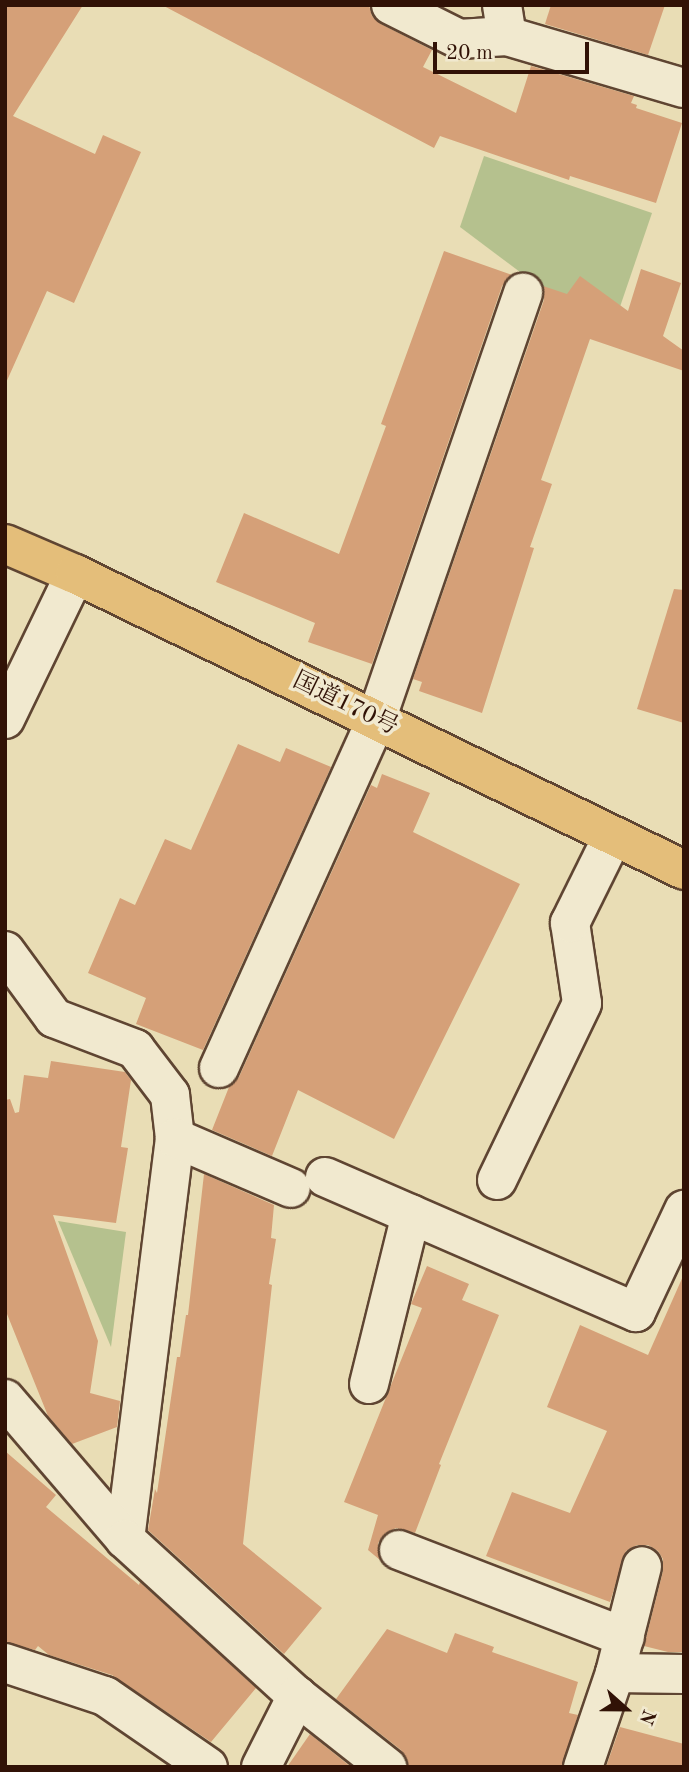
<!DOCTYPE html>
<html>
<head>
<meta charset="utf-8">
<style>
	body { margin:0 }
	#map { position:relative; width:689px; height:1772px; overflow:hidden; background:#e9ddb5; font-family:"Old Standard TT","Noto Serif JP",serif }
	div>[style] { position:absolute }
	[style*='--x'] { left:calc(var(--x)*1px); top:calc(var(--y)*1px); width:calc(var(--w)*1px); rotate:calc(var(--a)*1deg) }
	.green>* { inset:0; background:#b5c18e }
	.building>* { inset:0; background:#d5a078 }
	.roads { filter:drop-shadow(2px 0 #5f4532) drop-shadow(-2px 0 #5f4532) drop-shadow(0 2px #5f4532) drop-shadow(0 -2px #5f4532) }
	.minor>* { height:38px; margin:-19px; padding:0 19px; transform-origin:19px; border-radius:19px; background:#f1e9cf }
	.highway>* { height:38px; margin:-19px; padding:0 19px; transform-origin:19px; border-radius:19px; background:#e4be7a }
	span { translate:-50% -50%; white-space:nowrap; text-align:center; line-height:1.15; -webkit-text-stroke:7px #f1e9cf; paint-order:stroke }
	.street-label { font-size:24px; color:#311206 }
	.frame { position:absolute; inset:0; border:7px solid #311206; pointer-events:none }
	.north { position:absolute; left:591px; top:1674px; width:70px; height:70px; -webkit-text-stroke:5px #f1e9cf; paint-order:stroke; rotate:111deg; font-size:19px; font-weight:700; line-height:28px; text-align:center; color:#311206 }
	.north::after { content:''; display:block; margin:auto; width:24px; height:32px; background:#311206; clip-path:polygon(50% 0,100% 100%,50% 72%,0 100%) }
	.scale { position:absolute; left:433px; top:42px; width:156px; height:32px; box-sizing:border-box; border:4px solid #311206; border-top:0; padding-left:9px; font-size:21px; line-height:24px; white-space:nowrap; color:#311206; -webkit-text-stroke:5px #f1e9cf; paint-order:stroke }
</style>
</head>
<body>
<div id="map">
	<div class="green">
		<i style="clip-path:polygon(484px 156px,652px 213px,609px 339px,460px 227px)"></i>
		<i style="clip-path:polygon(58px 1221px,126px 1232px,111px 1347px)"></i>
	</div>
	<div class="building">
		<i style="clip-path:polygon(5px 5px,83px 5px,13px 116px,95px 154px,103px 135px,141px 152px,74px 303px,47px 291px,5px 385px)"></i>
		<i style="clip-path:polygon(162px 5px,369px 5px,372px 16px,381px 24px,432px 50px,423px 67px,516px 113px,531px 66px,634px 96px,631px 103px,637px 105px,636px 108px,682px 123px,656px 203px,570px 176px,569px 180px,440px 136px,434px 148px)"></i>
		<i style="clip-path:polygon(551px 5px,665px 5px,648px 55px,545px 24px)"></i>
		<i style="clip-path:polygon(444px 251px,512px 275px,502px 286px,372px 664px,308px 642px,315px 623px,216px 582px,244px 513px,339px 554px,386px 426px,381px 424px)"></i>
		<i style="clip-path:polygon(641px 269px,681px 283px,663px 336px,684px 351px,684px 371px,590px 339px,541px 480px,552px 484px,530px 547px,534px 548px,482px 713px,419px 691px,422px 682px,413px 679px,544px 300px,543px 286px,567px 294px,580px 276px,628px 311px)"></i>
		<i style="clip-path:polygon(674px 589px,684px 590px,684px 723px,637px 709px)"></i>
		<i style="clip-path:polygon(238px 744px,280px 762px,286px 748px,331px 767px,203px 1050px,136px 1024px,146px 998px,88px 973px,120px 898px,135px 905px,165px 839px,191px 850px)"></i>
		<i style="clip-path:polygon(382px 774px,430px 793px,413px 832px,520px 884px,394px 1139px,298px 1090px,272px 1156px,212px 1130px,229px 1087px,239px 1077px,371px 785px,377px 788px)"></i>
		<i style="clip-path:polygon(51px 1061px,125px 1072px,131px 1080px,121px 1147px,128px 1148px,116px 1223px,53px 1215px,98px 1341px,90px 1393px,120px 1401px,117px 1427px,72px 1444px,48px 1416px,5px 1309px,5px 1100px,10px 1099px,15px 1113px,19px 1112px,24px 1075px,48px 1078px)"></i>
		<i style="clip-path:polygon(204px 1174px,274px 1205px,271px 1238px,276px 1239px,269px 1284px,272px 1285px,243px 1544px,322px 1608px,284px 1654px,148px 1530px,155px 1489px,157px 1493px,177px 1357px,180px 1357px,186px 1315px,188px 1315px)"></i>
		<i style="clip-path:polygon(427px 1266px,469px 1284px,462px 1300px,499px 1315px,439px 1464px,441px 1465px,415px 1533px,396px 1528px,386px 1533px,378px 1543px,380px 1560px,368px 1550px,378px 1515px,344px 1502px,422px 1308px,411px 1304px)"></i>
		<i style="clip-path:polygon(684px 1274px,684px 1652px,668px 1652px,644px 1646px,663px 1571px,663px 1559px,658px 1551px,648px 1545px,637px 1545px,626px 1551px,610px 1602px,486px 1556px,512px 1492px,570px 1513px,607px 1431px,547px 1407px,580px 1325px,648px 1355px)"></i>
		<i style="clip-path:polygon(5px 1451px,56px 1495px,46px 1507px,139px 1585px,140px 1582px,256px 1688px,211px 1742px,112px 1675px,49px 1655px,38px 1646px,35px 1650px,5px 1642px)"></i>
		<i style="clip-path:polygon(387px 1629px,447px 1653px,455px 1633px,494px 1647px,492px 1652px,578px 1682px,569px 1713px,578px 1715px,562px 1767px,408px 1767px,401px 1750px,336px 1699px)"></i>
		<i style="clip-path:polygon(620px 1727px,684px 1744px,684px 1767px,606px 1767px)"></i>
		<i style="clip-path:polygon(310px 1734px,351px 1767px,287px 1767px)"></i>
	</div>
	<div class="roads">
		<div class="minor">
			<i style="--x:391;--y:5;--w:76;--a:26.6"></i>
			<i style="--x:459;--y:39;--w:48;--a:-3.6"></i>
			<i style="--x:502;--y:5;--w:31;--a:81"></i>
			<i style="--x:507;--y:36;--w:184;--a:16.4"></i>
			<i style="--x:5;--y:719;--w:161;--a:-64.2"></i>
			<i style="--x:5;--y:951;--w:83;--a:53.8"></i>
			<i style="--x:54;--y:1018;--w:87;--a:20.9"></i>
			<i style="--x:135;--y:1049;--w:58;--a:52.7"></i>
			<i style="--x:170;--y:1095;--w:43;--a:83.4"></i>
			<i style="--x:175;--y:1138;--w:404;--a:97.1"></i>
			<i style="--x:219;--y:1068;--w:382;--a:-65.7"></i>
			<i style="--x:376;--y:720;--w:452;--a:-71"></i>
			<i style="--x:175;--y:1138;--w:126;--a:23.3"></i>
			<i style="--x:325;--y:1177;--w:339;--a:23.5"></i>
			<i style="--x:636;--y:1312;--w:113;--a:-64.8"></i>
			<i style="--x:497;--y:1180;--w:196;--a:-64.3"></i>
			<i style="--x:582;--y:1003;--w:81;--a:-98.5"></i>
			<i style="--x:570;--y:923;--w:97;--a:-63.7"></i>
			<i style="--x:369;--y:1384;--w:175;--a:-76.1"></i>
			<i style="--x:5;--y:1399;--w:184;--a:49.4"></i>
			<i style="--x:125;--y:1539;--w:233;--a:42.4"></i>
			<i style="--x:297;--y:1696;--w:115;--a:38.3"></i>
			<i style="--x:399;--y:1550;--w:242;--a:21.1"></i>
			<i style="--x:5;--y:1663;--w:105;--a:18.3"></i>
			<i style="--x:105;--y:1696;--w:125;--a:34.6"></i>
			<i style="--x:615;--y:1673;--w:69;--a:0.8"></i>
			<i style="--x:261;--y:1767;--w:80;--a:-63.1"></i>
			<i style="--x:583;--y:1767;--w:99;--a:-71.2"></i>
			<i style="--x:615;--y:1673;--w:110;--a:-75.8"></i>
		</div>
		<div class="highway">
			<i style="--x:5;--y:544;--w:76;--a:23.2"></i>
			<i style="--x:75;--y:574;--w:677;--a:25.92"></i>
		</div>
	</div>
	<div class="street-label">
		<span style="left:345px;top:705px;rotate:26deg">国道170号</span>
	</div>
	<div class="frame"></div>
	<div class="north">N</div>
	<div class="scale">20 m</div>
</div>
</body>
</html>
